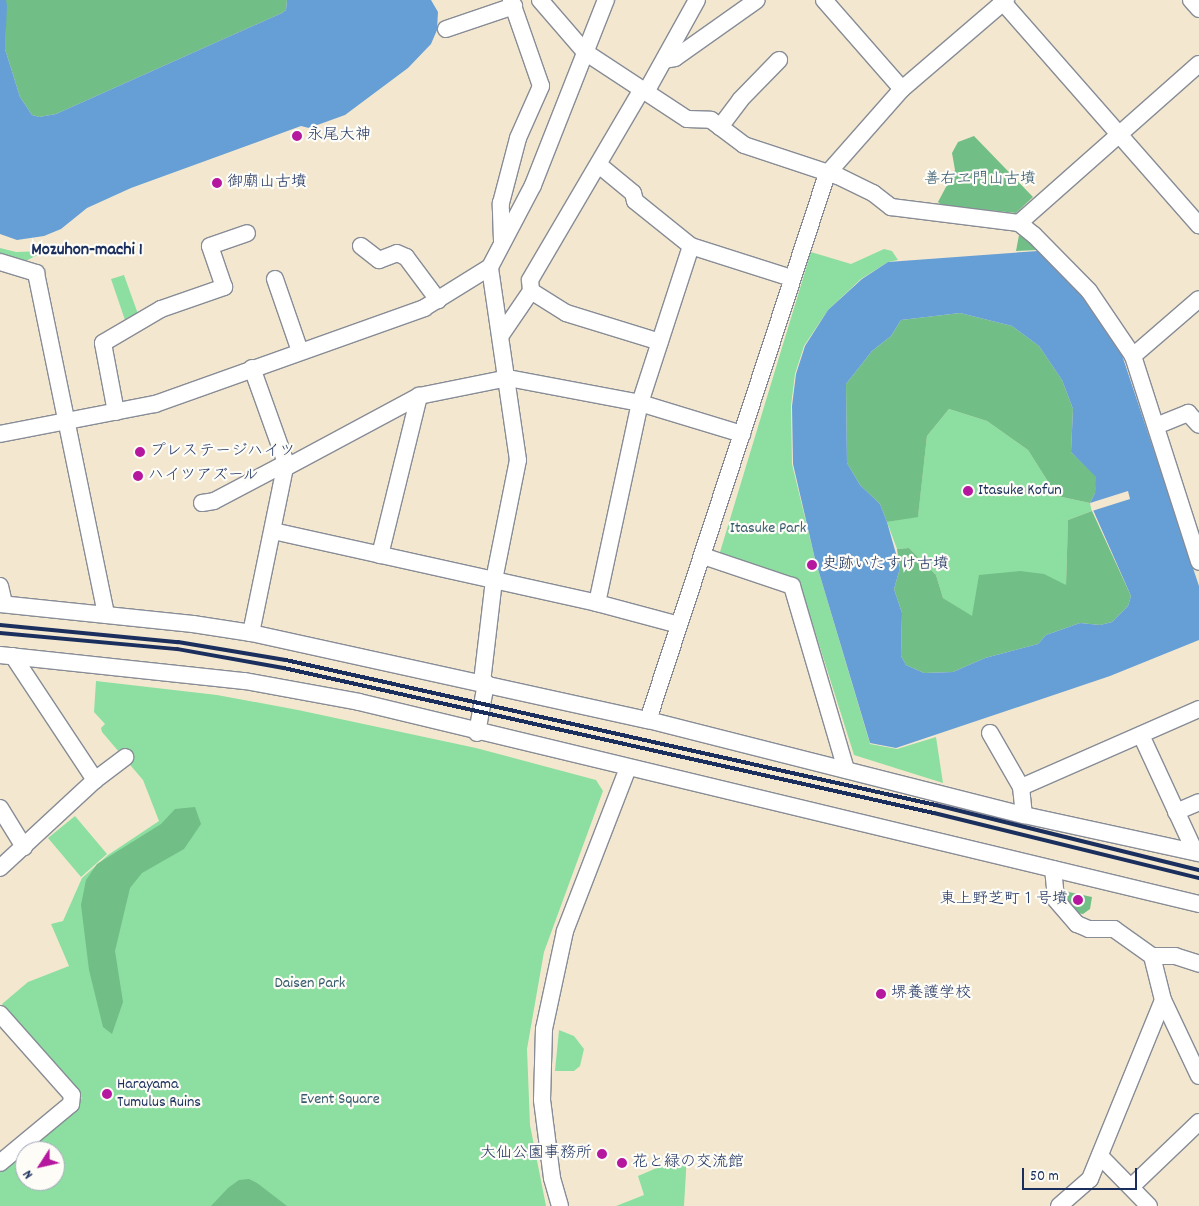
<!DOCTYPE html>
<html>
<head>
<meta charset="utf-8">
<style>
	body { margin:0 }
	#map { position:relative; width:1199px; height:1206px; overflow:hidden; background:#f3e8cf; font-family:Dekko,"Klee One",sans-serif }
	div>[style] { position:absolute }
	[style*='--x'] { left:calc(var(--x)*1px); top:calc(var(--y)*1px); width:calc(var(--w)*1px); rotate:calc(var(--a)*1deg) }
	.green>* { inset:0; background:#8cdfa0 }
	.forest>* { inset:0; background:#71be86 }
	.water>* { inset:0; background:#669fd5 }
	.pier>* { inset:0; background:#f3e8cf }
	.roads { filter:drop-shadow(1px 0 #878c96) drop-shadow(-1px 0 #878c96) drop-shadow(0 1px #878c96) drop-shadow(0 -1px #878c96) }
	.minor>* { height:16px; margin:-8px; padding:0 8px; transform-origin:8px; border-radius:8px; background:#fff }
	.rail>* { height:4px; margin:-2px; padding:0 2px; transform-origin:2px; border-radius:2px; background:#1b2f5e }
	.dots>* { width:14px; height:14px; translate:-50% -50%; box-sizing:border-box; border:2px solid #fdfcf7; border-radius:50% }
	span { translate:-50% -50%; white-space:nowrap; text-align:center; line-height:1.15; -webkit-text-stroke:4.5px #fdfcf7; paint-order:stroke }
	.poi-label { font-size:16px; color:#1b2f5e }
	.left { translate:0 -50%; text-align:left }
	.right { translate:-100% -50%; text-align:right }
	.park-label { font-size:16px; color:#375b6e }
	.neighbourhood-label { font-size:18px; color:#1b2f5e; font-weight:700 }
	.north { position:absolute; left:15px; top:1141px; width:50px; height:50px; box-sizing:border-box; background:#fdfcf7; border:1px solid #a3aaba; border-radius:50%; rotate:235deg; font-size:14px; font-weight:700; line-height:20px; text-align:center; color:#1b2f5e }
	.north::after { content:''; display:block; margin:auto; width:18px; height:22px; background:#b5179e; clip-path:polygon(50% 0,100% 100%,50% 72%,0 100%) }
	.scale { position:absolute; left:1022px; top:1168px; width:115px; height:22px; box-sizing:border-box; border:2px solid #1b2f5e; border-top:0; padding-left:6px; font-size:15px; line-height:18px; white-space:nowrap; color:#1b2f5e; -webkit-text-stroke:4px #fdfcf7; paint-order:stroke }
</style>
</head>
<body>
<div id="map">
	<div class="green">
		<i style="clip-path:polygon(0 248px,16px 252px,45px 251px,20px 264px,0 255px)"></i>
		<i style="clip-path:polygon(884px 249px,892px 251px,898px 260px,888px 262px,861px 279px,828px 310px,804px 346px,795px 374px,791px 406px,792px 464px,815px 559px,870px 744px,897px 749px,936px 737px,943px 783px,854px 755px,800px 584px,724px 557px,720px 552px,811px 252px,851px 264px)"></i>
		<i style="clip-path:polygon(124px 275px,138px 314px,126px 323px,111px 279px)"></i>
		<i style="clip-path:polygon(949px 409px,987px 421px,1028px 450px,1057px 496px,1090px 503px,1092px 511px,1068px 520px,1066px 586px,972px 617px,943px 598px,936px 575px,909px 548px,897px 549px,887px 522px,918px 516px,927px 436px)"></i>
		<i style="clip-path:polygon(evenodd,96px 681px,217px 695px,298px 710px,476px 748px,596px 780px,603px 791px,544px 952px,527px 1049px,530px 1125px,546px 1206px,0 1206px,0 1172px,82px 1098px,2px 1004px,28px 982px,69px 966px,51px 924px,63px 921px,82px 878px,108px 855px,159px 821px,143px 780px,102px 732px,101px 728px,105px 724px,94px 712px,96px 681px,25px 1151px,55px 1151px,55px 1181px,25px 1181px,25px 1151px)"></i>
		<i style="clip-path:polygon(75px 816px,107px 854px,81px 877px,48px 838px)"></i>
		<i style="clip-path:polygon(559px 1030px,574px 1036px,584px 1049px,580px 1066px,574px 1071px,555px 1071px)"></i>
		<i style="clip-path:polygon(687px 1155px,684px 1206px,616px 1206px,644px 1195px,638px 1176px)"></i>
	</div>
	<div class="forest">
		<i style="clip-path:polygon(6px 0,287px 0,286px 10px,282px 13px,56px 114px,39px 117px,32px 115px,20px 97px,5px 49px)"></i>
		<i style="clip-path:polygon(974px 136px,1033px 197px,1016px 213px,941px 205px,938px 202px,955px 170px,952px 153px,958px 142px)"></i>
		<i style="clip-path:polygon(1019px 235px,1026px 239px,1037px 250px,1016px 251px)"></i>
		<i style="clip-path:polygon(960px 313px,1012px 326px,1039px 346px,1062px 380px,1073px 409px,1071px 452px,1097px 477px,1095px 493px,1090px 503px,1057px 496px,1028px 450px,987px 421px,949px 409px,927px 436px,918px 517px,887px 522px,880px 504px,860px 485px,847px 463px,846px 384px,872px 351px,891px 336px,901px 320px)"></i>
		<i style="clip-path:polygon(1092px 511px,1131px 596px,1128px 606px,1112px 622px,1100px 625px,1080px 623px,1046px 635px,1038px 644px,985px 658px,953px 672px,924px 673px,906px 665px,901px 656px,902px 613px,894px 589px,900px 568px,897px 549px,909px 548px,936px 575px,943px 598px,972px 616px,979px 575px,1020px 571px,1044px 574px,1066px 585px,1068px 520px)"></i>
		<i style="clip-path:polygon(195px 807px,201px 824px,184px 849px,142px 873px,130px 888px,115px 951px,123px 1002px,112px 1034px,103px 1027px,89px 970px,81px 905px,86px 880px,97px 864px,161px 824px,175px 809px)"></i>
		<i style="clip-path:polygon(1064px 891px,1092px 897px,1090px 909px,1083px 914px,1077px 913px,1066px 904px)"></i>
		<i style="clip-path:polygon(249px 1179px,257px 1183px,287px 1206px,211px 1206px,228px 1188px,239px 1180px)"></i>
	</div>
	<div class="water">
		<i style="clip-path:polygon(0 0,6px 0,7px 6px,5px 49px,20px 97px,32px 115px,39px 117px,56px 114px,282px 13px,286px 10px,287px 0,431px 0,438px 12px,437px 30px,431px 44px,408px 68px,345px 115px,309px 128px,301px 126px,131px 188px,87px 208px,61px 229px,44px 236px,17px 240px,0 234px)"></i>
		<i style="clip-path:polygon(evenodd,1038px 251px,1085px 299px,1122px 355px,1199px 586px,1199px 640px,1110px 676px,896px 748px,870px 743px,815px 559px,793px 464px,792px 406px,796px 374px,805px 346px,828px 310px,862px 279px,888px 262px,1038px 251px,960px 313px,1012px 326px,1039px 346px,1062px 380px,1073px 409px,1071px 452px,1096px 477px,1095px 493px,1090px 503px,1131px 596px,1128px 606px,1112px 622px,1100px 625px,1080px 623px,1046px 635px,1038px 644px,985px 658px,953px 672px,924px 673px,906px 665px,901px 656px,902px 613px,894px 589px,900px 568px,887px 522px,880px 504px,860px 485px,847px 463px,846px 384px,872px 351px,891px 336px,901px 320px,960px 313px)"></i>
	</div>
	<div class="pier">
		<i style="clip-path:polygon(1128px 491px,1130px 499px,1092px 511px,1090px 503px)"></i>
	</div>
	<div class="roads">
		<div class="minor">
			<i style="--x:540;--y:0;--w:69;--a:49.1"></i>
			<i style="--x:585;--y:52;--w:122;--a:33.3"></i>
			<i style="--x:687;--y:119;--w:24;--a:2"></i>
			<i style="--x:711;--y:120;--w:41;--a:37.1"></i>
			<i style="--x:744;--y:145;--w:99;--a:18.3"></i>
			<i style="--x:838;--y:176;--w:39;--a:26"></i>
			<i style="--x:873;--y:193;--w:23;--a:38"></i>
			<i style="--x:891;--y:207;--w:129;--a:7.1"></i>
			<i style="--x:1019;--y:223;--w:19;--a:39"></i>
			<i style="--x:1034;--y:235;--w:78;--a:45.5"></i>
			<i style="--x:1089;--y:291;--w:78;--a:55.9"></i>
			<i style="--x:1133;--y:356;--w:216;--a:72.2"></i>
			<i style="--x:824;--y:0;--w:118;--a:48.8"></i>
			<i style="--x:1001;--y:0;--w:300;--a:48.7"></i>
			<i style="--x:1191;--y:0;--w:12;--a:48"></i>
			<i style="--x:446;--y:29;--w:72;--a:-18.7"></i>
			<i style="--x:665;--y:60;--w:10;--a:-11"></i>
			<i style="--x:675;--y:58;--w:100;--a:-35.3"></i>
			<i style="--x:646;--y:92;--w:105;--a:-61"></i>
			<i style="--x:720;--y:127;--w:34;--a:-53"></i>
			<i style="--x:740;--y:100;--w:56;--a:-45.7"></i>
			<i style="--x:599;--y:165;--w:44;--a:39.5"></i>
			<i style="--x:633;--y:193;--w:8;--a:76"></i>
			<i style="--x:635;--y:201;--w:72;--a:38.8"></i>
			<i style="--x:691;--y:246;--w:105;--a:17.7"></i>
			<i style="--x:1019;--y:223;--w:240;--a:-41.5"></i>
			<i style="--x:502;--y:241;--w:38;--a:-92"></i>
			<i style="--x:501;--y:203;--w:67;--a:-75.3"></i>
			<i style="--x:518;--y:138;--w:57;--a:-66.1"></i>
			<i style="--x:541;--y:86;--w:91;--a:-109.2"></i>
			<i style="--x:361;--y:246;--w:23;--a:38"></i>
			<i style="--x:379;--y:260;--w:19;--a:-21"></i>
			<i style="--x:397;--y:253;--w:10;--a:24"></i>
			<i style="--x:406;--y:257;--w:54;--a:53.3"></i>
			<i style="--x:0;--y:262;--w:38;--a:17"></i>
			<i style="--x:36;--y:273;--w:349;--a:78.4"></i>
			<i style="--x:275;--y:279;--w:76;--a:70.9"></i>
			<i style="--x:531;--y:291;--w:11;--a:-95"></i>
			<i style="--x:530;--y:280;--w:221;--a:-59.6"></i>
			<i style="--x:501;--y:335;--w:53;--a:-55.7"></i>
			<i style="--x:531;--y:291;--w:41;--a:32.2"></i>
			<i style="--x:566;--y:313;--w:98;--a:17.1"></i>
			<i style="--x:1133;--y:356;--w:87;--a:-40.8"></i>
			<i style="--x:252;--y:368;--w:101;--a:70.3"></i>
			<i style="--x:286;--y:463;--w:5;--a:101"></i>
			<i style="--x:116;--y:412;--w:70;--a:-100.7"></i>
			<i style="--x:103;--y:343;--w:67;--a:-30.4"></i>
			<i style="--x:161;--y:309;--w:67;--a:-19.2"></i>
			<i style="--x:224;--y:287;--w:43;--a:-108.9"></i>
			<i style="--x:210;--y:246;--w:39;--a:-19"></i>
			<i style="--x:1156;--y:426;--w:35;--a:-22"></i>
			<i style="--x:1188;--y:413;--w:16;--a:47"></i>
			<i style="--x:0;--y:434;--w:158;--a:-11"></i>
			<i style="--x:155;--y:404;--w:286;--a:-19.6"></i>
			<i style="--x:424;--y:308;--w:78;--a:-31.8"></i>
			<i style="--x:490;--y:267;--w:93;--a:-62.3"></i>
			<i style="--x:533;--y:185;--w:199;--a:-68.5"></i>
			<i style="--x:202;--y:503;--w:12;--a:-9"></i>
			<i style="--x:214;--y:501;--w:81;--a:-27.8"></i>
			<i style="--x:273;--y:531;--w:332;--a:12.5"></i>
			<i style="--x:597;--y:603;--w:85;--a:15"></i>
			<i style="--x:380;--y:555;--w:164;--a:-76.2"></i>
			<i style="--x:703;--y:556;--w:94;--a:18.6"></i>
			<i style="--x:792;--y:586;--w:191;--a:73.6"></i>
			<i style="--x:0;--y:586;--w:18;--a:77"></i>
			<i style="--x:597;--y:603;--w:205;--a:-77.9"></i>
			<i style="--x:640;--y:403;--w:165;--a:-72"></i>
			<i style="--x:0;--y:604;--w:194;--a:5.9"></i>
			<i style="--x:193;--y:624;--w:59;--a:8.8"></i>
			<i style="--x:251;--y:633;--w:406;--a:12.4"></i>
			<i style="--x:648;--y:720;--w:388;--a:14.2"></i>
			<i style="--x:251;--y:633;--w:168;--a:-78.4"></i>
			<i style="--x:285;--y:468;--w:152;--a:-28.2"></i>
			<i style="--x:419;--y:396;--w:91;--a:-11.4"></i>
			<i style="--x:508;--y:378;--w:134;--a:10.7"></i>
			<i style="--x:640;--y:403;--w:107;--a:16.9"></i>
			<i style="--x:0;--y:655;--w:246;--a:6.1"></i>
			<i style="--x:245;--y:681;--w:116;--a:10.4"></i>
			<i style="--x:359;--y:702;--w:864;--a:13.52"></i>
			<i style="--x:13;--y:656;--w:149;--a:56.5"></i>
			<i style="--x:482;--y:682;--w:103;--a:-83.3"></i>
			<i style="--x:494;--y:580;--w:122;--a:-78.7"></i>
			<i style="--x:518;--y:460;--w:195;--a:-98.3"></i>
			<i style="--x:1199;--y:709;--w:194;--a:156.3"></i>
			<i style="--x:1021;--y:787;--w:28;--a:84"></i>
			<i style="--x:1024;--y:815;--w:179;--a:12.3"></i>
			<i style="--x:648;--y:720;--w:575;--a:-71.85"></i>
			<i style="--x:827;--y:174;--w:113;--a:-48.6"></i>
			<i style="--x:902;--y:89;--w:137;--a:-40.6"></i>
			<i style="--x:477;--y:733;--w:51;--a:-79.8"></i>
			<i style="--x:990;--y:733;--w:62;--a:60.1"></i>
			<i style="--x:1141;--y:735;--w:129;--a:65.2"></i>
			<i style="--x:0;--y:808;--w:46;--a:58.4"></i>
			<i style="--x:1176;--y:812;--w:25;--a:-23"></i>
			<i style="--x:0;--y:868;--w:129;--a:-42.8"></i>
			<i style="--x:95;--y:780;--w:38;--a:-37"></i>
			<i style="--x:1053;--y:869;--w:31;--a:84"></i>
			<i style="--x:1056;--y:900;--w:32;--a:49"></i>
			<i style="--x:1077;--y:924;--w:13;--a:23"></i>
			<i style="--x:1089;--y:929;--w:25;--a:0"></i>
			<i style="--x:1114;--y:929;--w:47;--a:35.4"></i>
			<i style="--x:1152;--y:956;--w:45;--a:76"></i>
			<i style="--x:1163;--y:1000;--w:84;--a:64.7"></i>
			<i style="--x:1152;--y:956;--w:23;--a:0"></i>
			<i style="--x:1175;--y:956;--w:25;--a:18"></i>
			<i style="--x:0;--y:1014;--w:108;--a:48.4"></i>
			<i style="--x:72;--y:1095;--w:9;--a:96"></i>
			<i style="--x:71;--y:1104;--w:92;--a:140.3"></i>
			<i style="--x:1100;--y:1156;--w:70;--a:45.6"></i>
			<i style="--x:1131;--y:1187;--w:94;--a:-43.7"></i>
			<i style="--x:560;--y:1206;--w:29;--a:-106"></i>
			<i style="--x:552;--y:1178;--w:79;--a:-97.3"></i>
			<i style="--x:542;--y:1100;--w:71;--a:-88.4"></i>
			<i style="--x:544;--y:1029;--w:100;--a:-77.9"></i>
			<i style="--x:565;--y:931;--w:175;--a:-68.9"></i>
			<i style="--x:1059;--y:1206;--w:41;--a:-41.1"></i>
			<i style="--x:1090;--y:1179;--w:193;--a:-67.8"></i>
		</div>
	</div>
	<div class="rail">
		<i style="--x:0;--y:625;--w:179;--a:5.5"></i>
		<i style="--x:178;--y:642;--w:109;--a:9.5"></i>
		<i style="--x:286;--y:660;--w:666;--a:12.58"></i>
		<i style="--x:936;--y:805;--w:271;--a:13.9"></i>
		<i style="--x:0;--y:633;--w:178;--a:5.2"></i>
		<i style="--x:177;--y:649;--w:109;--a:10.1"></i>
		<i style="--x:284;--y:668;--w:666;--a:12.58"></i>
		<i style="--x:934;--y:813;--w:273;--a:13.8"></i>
	</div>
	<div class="dots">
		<i style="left:297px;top:136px;background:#b5179e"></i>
		<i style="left:217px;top:183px;background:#b5179e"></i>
		<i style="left:140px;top:452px;background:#b5179e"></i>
		<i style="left:138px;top:476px;background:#b5179e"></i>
		<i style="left:968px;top:491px;background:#b5179e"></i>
		<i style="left:812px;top:565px;background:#b5179e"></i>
		<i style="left:1078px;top:900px;background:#b5179e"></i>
		<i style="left:881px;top:994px;background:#b5179e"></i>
		<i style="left:107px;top:1094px;background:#b5179e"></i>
		<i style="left:602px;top:1154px;background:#b5179e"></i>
		<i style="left:622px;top:1163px;background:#b5179e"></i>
	</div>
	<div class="poi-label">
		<span class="left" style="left:307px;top:136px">永尾大神</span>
		<span class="left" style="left:227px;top:183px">御廟山古墳</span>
		<span class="left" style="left:150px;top:452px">プレステージハイツ</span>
		<span class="left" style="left:148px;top:476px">ハイツアズール</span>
		<span class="left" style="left:978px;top:491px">Itasuke Kofun</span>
		<span class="left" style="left:822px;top:565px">史跡いたすけ古墳</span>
		<span class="right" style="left:1068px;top:900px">東上野芝町１号墳</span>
		<span class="left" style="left:891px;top:994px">堺養護学校</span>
		<span class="left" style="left:117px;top:1094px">Harayama<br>Tumulus Ruins</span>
		<span class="right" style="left:592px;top:1154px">大仙公園事務所</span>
		<span class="left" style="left:632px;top:1163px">花と緑の交流館</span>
	</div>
	<div class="park-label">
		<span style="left:980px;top:180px">善右ヱ門山古墳</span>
		<span style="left:768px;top:529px">Itasuke Park</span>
		<span style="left:310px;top:984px">Daisen Park</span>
		<span style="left:340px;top:1100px">Event Square</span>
	</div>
	<div class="neighbourhood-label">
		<span style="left:87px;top:251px">Mozuhon-machi 1</span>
	</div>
	<div class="north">N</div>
	<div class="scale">50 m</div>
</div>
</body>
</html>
